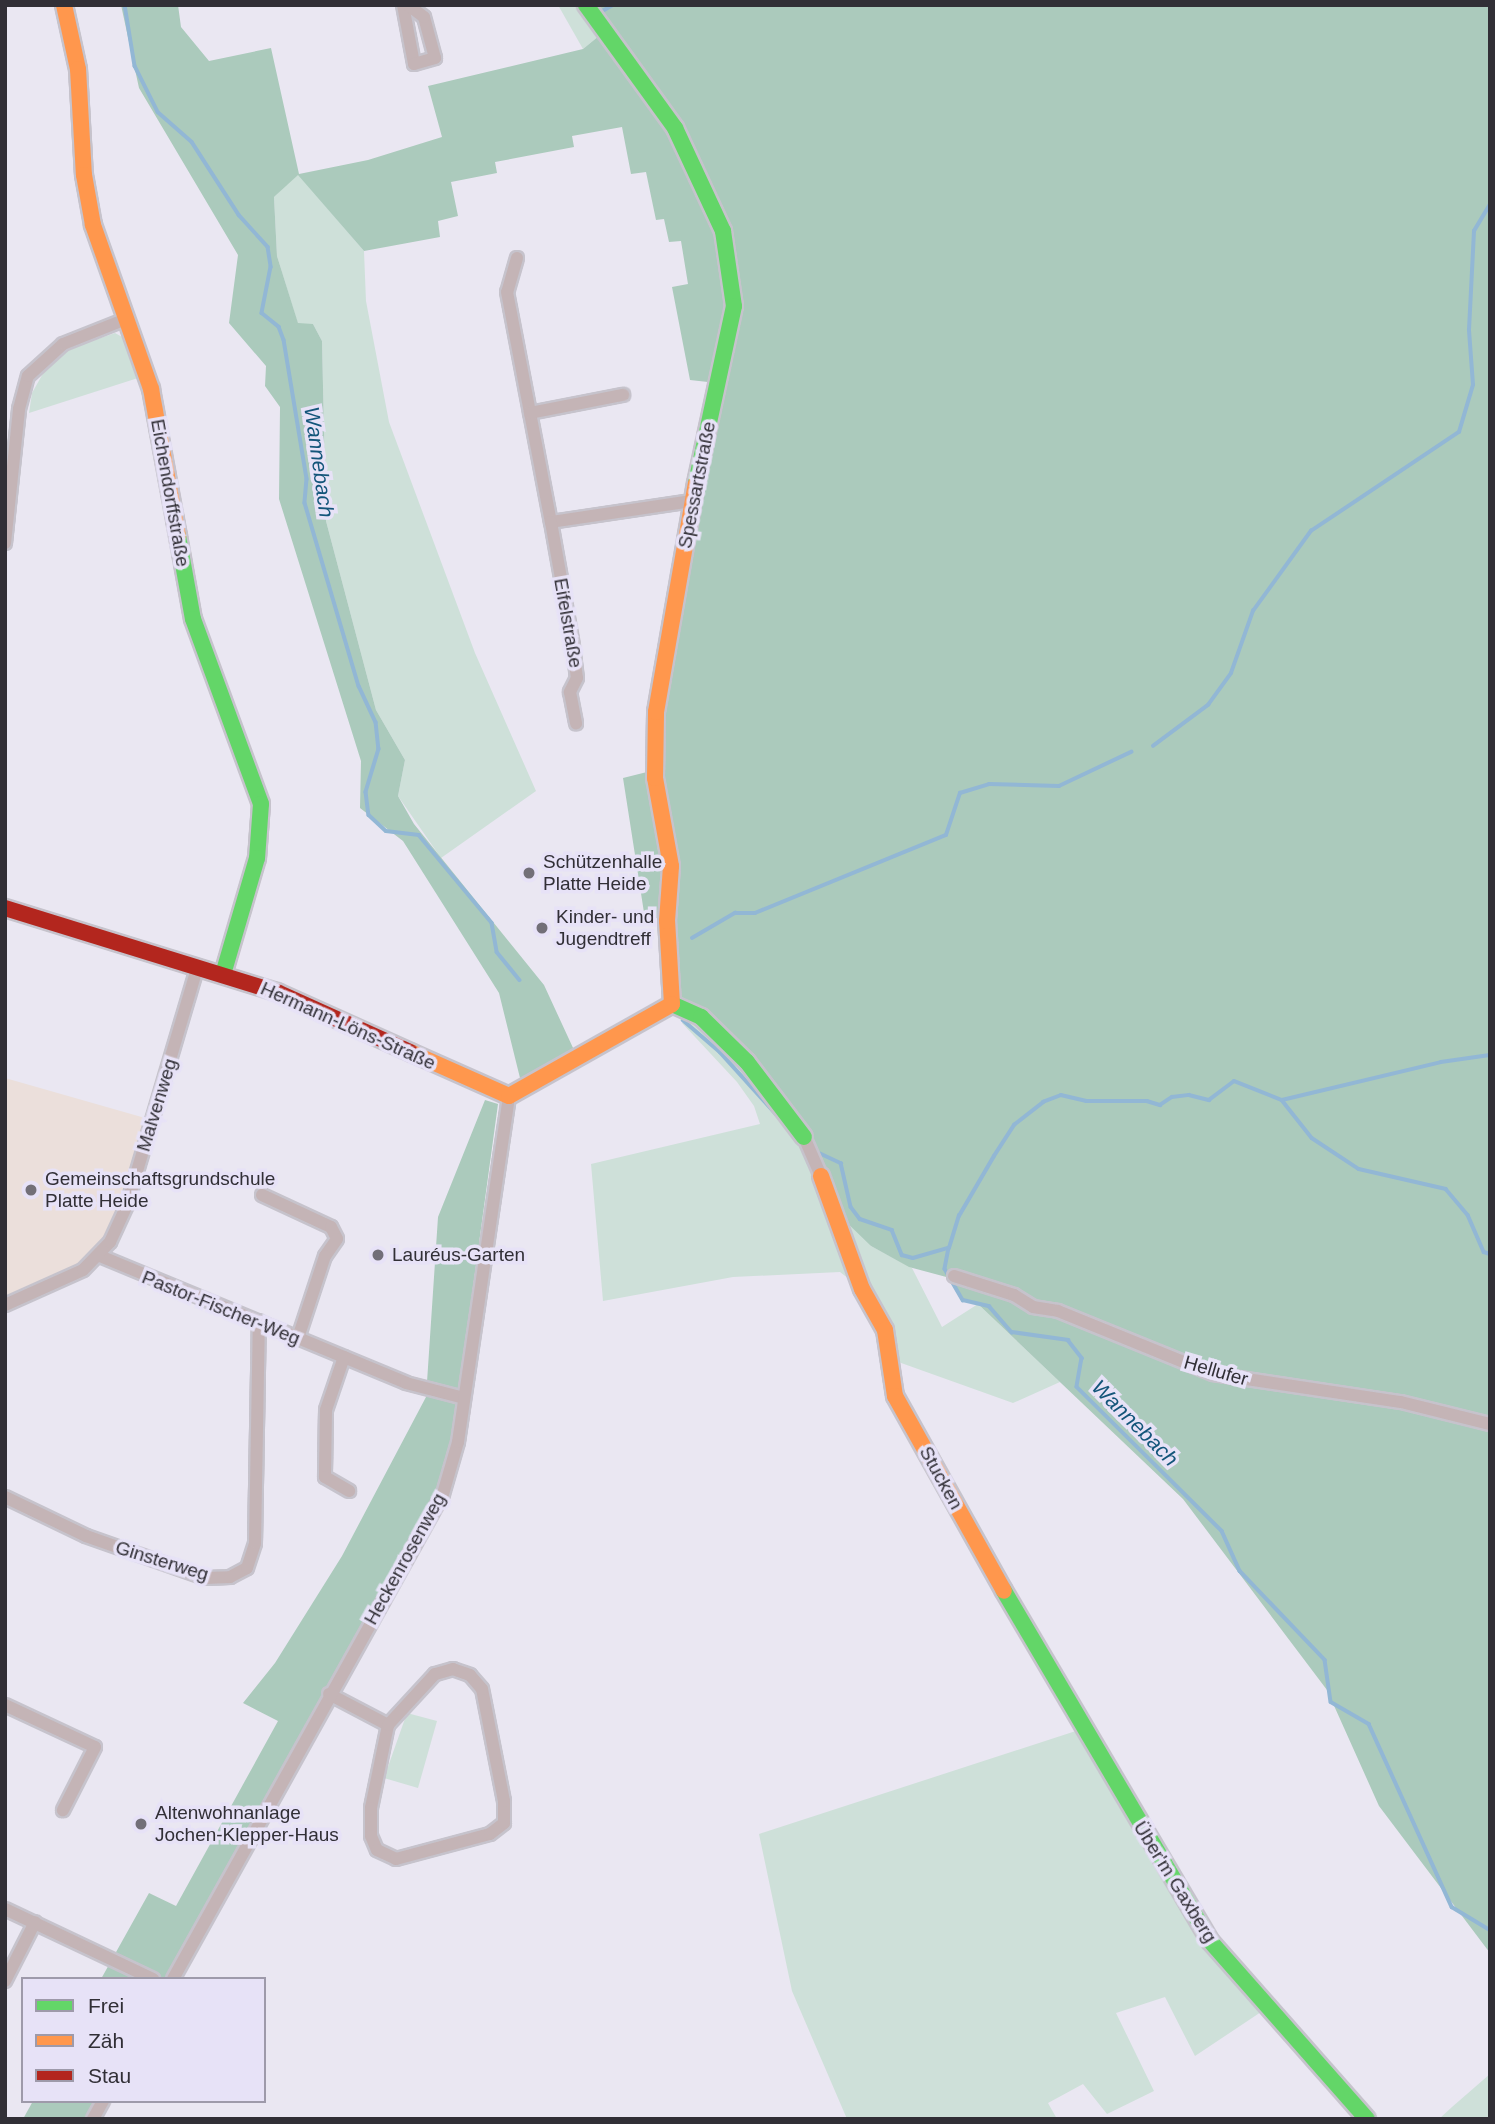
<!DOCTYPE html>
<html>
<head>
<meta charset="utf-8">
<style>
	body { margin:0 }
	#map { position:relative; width:1495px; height:2124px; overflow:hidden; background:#eae7f2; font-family:Arial,sans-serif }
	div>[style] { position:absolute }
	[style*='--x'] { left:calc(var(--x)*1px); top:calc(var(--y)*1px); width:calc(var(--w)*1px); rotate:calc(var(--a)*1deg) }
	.education>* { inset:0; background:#ebdfdb }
	.green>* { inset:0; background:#cee0d9 }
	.forest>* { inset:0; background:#abcabc }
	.stream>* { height:3.5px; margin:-1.75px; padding:0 1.75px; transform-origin:1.75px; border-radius:1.75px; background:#92b7d5 }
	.roads { filter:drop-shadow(2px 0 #c6c3cc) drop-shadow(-2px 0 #c6c3cc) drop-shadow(0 2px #c6c3cc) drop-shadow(0 -2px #c6c3cc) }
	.street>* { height:12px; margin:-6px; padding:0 6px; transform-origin:6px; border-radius:6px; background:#c4b4b6 }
	.fast>* { height:16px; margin:-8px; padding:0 8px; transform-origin:8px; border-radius:8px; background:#63d668 }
	.slow>* { height:16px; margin:-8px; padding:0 8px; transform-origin:8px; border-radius:8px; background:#ff974d }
	.jam>* { height:16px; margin:-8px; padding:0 8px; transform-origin:8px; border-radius:8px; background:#b3261e }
	.dots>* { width:19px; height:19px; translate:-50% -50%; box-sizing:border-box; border:4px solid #e7e2f7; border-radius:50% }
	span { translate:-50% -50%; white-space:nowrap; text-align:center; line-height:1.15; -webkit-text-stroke:7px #e7e2f7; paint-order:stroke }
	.street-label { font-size:19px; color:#312f36 }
	.poi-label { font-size:19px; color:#312f36 }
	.left { translate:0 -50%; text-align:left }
	.water-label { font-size:21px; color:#13557a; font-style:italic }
	.frame { position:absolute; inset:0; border:7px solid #312f36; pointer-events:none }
	.legend { position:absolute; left:21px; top:1977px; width:245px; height:126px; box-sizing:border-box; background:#e7e2f7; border:2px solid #9e9aaa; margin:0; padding:9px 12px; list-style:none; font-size:21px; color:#312f36 }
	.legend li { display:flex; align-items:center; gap:14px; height:35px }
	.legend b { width:35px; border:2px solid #9e9aaa }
</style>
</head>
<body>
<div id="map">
	<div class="education">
		<i style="clip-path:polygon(5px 1078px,152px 1120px,127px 1205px,100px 1256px,5px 1306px)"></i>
	</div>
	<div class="green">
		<i style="clip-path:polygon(558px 5px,586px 5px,605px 31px,583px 49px)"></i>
		<i style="clip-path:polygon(298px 174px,364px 251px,366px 301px,389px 422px,475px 653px,536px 791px,441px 858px,398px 796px,405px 760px,376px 710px,326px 521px,322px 341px,313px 324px,298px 324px,277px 256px,274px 197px)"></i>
		<i style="clip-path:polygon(115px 333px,124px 338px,138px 378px,29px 413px,32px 393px,54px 354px)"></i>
		<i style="clip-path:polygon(688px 1018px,698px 1021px,804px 1137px,871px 1246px,912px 1268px,942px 1327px,978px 1304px,1060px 1382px,1013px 1403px,890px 1359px,862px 1289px,840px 1272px,733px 1277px,603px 1301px,591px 1164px,760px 1124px,754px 1106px,737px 1082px,682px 1023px)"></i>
		<i style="clip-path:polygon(407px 1713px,437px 1721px,418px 1788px,384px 1778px)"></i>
		<i style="clip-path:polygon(1085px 1728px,1212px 1939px,1270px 2006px,1195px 2056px,1165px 1997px,1116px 2013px,1154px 2091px,1107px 2114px,1083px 2084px,1048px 2103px,1057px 2119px,847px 2119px,792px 1991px,759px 1834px)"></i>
		<i style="clip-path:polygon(1490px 2074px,1490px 2119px,1439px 2119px,1452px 2107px)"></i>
	</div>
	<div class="forest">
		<i style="clip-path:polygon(121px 5px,178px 5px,181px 27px,209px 61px,271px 48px,299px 174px,368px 160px,442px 137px,428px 86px,583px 49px,605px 31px,586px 5px,1490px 5px,1490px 1953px,1379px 1806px,1327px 1690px,1183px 1499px,978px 1304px,963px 1300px,950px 1278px,909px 1267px,871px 1246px,839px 1215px,804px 1137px,747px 1062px,672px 1004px,671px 917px,645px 919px,623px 778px,655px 770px,656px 712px,717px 383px,690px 380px,672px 287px,688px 284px,681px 241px,669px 242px,664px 219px,656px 220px,646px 172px,631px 174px,622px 127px,572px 136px,574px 147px,495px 162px,497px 173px,451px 182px,458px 216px,438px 221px,440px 237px,364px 251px,298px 175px,274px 197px,277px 256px,298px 323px,313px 324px,322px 341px,326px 521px,376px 710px,405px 760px,398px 796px,414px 824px,544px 985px,574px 1050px,533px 1076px,520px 1078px,499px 993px,403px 841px,360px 808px,361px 761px,279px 499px,280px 407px,265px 386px,266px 366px,229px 323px,238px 255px,139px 88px)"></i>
		<i style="clip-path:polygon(485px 1100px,498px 1104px,452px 1441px,437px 1492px,168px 1979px,101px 1979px,149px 1893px,176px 1906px,278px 1721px,243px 1703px,275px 1663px,342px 1556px,426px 1397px,438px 1217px)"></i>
		<i style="clip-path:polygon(33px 2101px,97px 2101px,87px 2119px,23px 2119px)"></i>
	</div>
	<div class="stream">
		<i style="--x:125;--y:5;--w:62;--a:80.7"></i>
		<i style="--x:135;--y:66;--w:51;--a:63.4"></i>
		<i style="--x:158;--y:112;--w:45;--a:41.4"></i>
		<i style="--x:192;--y:142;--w:87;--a:57.2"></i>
		<i style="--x:239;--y:215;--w:43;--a:47.8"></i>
		<i style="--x:268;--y:247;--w:20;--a:81"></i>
		<i style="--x:271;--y:267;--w:47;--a:101.1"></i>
		<i style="--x:262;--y:313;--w:22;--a:39"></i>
		<i style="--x:279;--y:327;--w:14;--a:69"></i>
		<i style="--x:284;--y:340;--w:141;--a:80.6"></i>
		<i style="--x:307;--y:479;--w:24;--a:95"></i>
		<i style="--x:305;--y:503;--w:191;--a:73.6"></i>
		<i style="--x:359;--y:686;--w:40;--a:65"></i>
		<i style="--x:376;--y:722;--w:27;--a:84"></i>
		<i style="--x:379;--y:749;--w:45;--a:106.8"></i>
		<i style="--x:366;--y:792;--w:23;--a:83"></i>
		<i style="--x:369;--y:815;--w:23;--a:43"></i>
		<i style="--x:386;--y:831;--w:33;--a:7"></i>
		<i style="--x:419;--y:835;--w:114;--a:50.3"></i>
		<i style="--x:492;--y:923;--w:29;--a:80"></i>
		<i style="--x:497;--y:952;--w:36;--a:51"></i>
		<i style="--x:599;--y:13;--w:16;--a:-30"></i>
		<i style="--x:1153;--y:746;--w:69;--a:-36.7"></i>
		<i style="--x:1208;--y:705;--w:39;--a:-54"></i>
		<i style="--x:1231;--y:673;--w:66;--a:-70.5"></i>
		<i style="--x:1253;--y:611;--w:99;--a:-54.1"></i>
		<i style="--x:1311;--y:531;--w:178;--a:-33.8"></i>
		<i style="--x:1459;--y:432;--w:49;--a:-73.4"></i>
		<i style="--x:1473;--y:385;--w:55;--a:-94.2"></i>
		<i style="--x:1469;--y:330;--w:99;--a:-87.1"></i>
		<i style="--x:1474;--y:231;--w:31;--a:-59"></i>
		<i style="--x:692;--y:938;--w:50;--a:-30.2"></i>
		<i style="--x:735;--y:913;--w:20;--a:0"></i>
		<i style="--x:755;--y:913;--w:206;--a:-22.2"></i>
		<i style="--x:946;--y:835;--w:44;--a:-71.6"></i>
		<i style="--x:960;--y:793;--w:30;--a:-17"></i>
		<i style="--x:989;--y:784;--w:70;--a:1.6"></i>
		<i style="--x:1059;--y:786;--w:80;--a:-25.3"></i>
		<i style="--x:683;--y:1020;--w:49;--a:40.9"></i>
		<i style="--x:720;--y:1052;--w:98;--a:47.9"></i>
		<i style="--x:1282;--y:1100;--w:163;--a:-13.4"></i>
		<i style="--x:1441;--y:1062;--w:49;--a:-8.1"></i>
		<i style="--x:815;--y:1151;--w:29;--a:25"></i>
		<i style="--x:841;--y:1163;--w:45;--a:77.2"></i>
		<i style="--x:851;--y:1207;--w:15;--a:53"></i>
		<i style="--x:860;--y:1219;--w:34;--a:19"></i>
		<i style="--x:892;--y:1230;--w:27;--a:68"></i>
		<i style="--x:902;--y:1255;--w:11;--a:15"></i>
		<i style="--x:913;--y:1258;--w:37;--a:-16"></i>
		<i style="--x:949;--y:1248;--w:21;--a:101"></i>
		<i style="--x:945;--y:1269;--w:36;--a:60"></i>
		<i style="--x:963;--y:1300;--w:27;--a:13"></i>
		<i style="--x:989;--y:1306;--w:35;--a:49"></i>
		<i style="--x:1012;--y:1332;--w:57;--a:8.1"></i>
		<i style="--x:1068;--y:1340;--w:23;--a:52"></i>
		<i style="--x:1082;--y:1358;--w:29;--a:100"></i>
		<i style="--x:1077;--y:1387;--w:204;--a:44.8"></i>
		<i style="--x:1222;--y:1531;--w:44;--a:65.8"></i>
		<i style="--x:1240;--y:1571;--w:123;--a:46.3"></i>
		<i style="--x:1325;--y:1660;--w:42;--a:81.9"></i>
		<i style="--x:1331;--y:1702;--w:44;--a:30.1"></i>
		<i style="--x:1369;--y:1724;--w:201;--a:65.6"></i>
		<i style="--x:1452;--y:1907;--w:44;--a:31.2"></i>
		<i style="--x:949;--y:1248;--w:34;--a:-73"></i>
		<i style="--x:959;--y:1216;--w:69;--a:-59.7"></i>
		<i style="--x:994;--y:1156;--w:37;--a:-57"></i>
		<i style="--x:1014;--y:1125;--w:37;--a:-38"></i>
		<i style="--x:1043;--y:1102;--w:19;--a:-21"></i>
		<i style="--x:1061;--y:1095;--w:26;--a:13"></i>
		<i style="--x:1086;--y:1101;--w:61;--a:0"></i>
		<i style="--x:1147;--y:1101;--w:14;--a:17"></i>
		<i style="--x:1160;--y:1105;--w:14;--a:-34"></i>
		<i style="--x:1172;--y:1097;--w:17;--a:-7"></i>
		<i style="--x:1189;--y:1095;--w:21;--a:14"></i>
		<i style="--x:1209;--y:1100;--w:31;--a:-37"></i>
		<i style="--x:1234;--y:1081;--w:52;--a:21.6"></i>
		<i style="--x:1282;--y:1100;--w:48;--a:51.7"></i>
		<i style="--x:1312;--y:1138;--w:56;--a:33.4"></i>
		<i style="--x:1359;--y:1169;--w:89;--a:12.9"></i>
		<i style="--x:1446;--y:1189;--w:34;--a:50"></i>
		<i style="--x:1468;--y:1215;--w:40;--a:66.6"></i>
		<i style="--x:1484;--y:1252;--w:6;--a:18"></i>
	</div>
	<div class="roads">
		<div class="street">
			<i style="--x:403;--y:5;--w:60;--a:79.4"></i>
			<i style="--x:414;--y:64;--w:22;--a:-16"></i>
			<i style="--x:435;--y:58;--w:42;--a:-105"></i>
			<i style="--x:424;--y:17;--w:20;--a:-143"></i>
			<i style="--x:517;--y:258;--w:35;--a:106"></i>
			<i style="--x:507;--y:292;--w:234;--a:79.2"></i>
			<i style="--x:551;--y:522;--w:143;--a:-8.5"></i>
			<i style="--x:530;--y:413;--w:95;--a:-11"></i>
			<i style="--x:551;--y:522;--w:126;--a:79.9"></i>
			<i style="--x:573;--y:646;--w:32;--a:83"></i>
			<i style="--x:577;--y:678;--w:16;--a:117"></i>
			<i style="--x:570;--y:692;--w:32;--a:79"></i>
			<i style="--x:5;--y:543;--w:135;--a:-84"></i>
			<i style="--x:19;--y:409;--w:34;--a:-75"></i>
			<i style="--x:28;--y:376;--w:47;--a:-42.4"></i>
			<i style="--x:63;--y:344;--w:68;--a:-21.6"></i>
			<i style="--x:804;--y:1137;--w:43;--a:66.4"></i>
			<i style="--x:262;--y:1195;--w:76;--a:24.9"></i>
			<i style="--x:331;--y:1227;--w:13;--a:63"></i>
			<i style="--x:337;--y:1239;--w:21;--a:125"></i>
			<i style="--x:325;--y:1256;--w:86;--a:108.2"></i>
			<i style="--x:100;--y:1256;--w:331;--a:22.5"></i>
			<i style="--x:406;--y:1383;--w:60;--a:14.5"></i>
			<i style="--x:954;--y:1276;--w:63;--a:17.6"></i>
			<i style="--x:1014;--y:1295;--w:22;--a:32"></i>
			<i style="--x:1033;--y:1307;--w:25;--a:9"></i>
			<i style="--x:1058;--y:1311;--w:167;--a:22.1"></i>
			<i style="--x:1213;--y:1374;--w:190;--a:8.5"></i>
			<i style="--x:1401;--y:1402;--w:92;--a:13.9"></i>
			<i style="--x:5;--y:1305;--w:85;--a:-24.2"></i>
			<i style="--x:83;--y:1270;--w:39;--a:-46"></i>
			<i style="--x:110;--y:1242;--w:41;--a:-65.3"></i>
			<i style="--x:127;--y:1205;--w:249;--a:-73.5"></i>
			<i style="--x:344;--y:1357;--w:56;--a:108.8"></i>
			<i style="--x:326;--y:1410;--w:67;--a:90.9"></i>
			<i style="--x:325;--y:1477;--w:28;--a:30"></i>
			<i style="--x:5;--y:1497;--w:90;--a:25.7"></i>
			<i style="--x:86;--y:1536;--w:126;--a:19.4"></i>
			<i style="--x:205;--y:1578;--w:25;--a:-2"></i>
			<i style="--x:230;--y:1577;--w:19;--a:-28"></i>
			<i style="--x:247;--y:1568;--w:26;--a:-72"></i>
			<i style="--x:255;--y:1543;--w:222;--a:-89"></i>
			<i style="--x:329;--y:1694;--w:67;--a:27.7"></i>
			<i style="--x:388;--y:1725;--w:85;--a:101.6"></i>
			<i style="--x:371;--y:1808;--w:28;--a:90"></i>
			<i style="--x:371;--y:1836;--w:15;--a:67"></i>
			<i style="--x:377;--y:1850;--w:21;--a:25"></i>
			<i style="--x:396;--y:1859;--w:97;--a:-14.9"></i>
			<i style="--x:490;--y:1834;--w:18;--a:-38"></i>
			<i style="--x:504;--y:1823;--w:22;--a:-90"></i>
			<i style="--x:504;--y:1801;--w:114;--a:-101.1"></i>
			<i style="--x:482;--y:1689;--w:18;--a:-131"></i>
			<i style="--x:470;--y:1675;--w:18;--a:-161"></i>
			<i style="--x:453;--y:1669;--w:19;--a:164"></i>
			<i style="--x:435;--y:1674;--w:69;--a:132.7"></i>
			<i style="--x:5;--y:1705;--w:99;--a:25"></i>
			<i style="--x:95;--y:1747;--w:71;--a:116.9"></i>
			<i style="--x:5;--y:1909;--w:164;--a:25.3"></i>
			<i style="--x:173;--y:1979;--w:555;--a:-60.9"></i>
			<i style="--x:443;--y:1494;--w:54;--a:-73.9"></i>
			<i style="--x:458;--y:1442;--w:350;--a:-81.6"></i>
			<i style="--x:5;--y:1981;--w:66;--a:-63"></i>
			<i style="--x:93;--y:2119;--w:21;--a:-61"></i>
		</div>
		<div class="fast">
			<i style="--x:586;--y:5;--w:152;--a:54.1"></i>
			<i style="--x:675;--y:128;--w:114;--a:65"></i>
			<i style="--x:723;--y:231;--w:76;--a:81.7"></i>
			<i style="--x:734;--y:306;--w:181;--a:102.1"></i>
			<i style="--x:178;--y:536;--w:84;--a:79.8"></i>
			<i style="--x:193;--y:619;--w:197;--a:69.8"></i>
			<i style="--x:261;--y:804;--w:54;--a:94.2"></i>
			<i style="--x:257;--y:858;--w:121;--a:106.3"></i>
			<i style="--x:672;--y:1004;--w:32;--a:24"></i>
			<i style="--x:701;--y:1017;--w:64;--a:44.4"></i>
			<i style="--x:747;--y:1062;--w:94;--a:52.8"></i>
			<i style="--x:1004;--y:1591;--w:406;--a:59.5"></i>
			<i style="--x:1210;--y:1941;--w:237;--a:48.6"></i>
		</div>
		<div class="slow">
			<i style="--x:64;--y:5;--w:66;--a:77.7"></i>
			<i style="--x:78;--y:69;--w:106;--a:86.8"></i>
			<i style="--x:84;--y:175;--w:51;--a:79.8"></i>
			<i style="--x:93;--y:225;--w:174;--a:70.5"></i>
			<i style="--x:151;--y:389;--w:149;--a:79.6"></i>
			<i style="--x:672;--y:1004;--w:83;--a:-93.4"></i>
			<i style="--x:667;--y:921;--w:55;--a:-85.8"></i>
			<i style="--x:671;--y:866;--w:89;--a:-100.3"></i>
			<i style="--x:655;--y:778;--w:66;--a:-89.1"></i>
			<i style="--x:656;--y:712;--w:232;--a:-80.1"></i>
			<i style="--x:410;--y:1052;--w:108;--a:24"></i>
			<i style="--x:509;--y:1096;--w:187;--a:-29.4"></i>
			<i style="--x:821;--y:1176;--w:120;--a:70.1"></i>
			<i style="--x:862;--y:1289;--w:47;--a:60.7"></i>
			<i style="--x:885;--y:1330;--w:67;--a:81.4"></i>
			<i style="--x:895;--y:1396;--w:223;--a:60.8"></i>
		</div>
		<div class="jam">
			<i style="--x:5;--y:908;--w:285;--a:17.2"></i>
			<i style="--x:277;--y:992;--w:146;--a:24.3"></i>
		</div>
	</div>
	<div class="dots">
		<i style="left:529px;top:873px;background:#726f78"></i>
		<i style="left:542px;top:928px;background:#726f78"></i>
		<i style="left:31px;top:1190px;background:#726f78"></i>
		<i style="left:378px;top:1255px;background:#726f78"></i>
		<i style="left:141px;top:1824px;background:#726f78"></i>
	</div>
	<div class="street-label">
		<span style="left:697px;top:485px;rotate:-79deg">Spessartstraße</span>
		<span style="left:170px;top:493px;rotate:80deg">Eichendorffstraße</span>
		<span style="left:568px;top:623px;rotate:80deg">Eifelstraße</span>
		<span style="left:348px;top:1026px;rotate:24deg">Hermann-Löns-Straße</span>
		<span style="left:157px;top:1105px;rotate:-73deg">Malvenweg</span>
		<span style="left:221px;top:1308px;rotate:22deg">Pastor-Fischer-Weg</span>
		<span style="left:1216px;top:1371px;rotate:16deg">Hellufer</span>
		<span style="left:941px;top:1478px;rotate:61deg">Stucken</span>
		<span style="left:405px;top:1559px;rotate:-61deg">Heckenrosenweg</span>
		<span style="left:162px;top:1561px;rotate:17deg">Ginsterweg</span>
		<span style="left:1175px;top:1882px;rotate:58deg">Über'm Gaxberg</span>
	</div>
	<div class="poi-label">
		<span class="left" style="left:543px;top:873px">Schützenhalle<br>Platte Heide</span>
		<span class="left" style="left:556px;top:928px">Kinder- und<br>Jugendtreff</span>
		<span class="left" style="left:45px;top:1190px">Gemeinschaftsgrundschule<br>Platte Heide</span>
		<span class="left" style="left:392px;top:1255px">Lauréus-Garten</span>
		<span class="left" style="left:155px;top:1824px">Altenwohnanlage<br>Jochen-Klepper-Haus</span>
	</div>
	<div class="water-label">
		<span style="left:319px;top:462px;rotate:82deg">Wannebach</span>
		<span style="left:1135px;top:1423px;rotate:45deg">Wannebach</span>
	</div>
	<div class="frame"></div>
	<ul class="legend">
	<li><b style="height:9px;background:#63d668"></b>Frei</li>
	<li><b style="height:9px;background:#ff974d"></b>Zäh</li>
	<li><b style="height:9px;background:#b3261e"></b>Stau</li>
	</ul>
</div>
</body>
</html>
